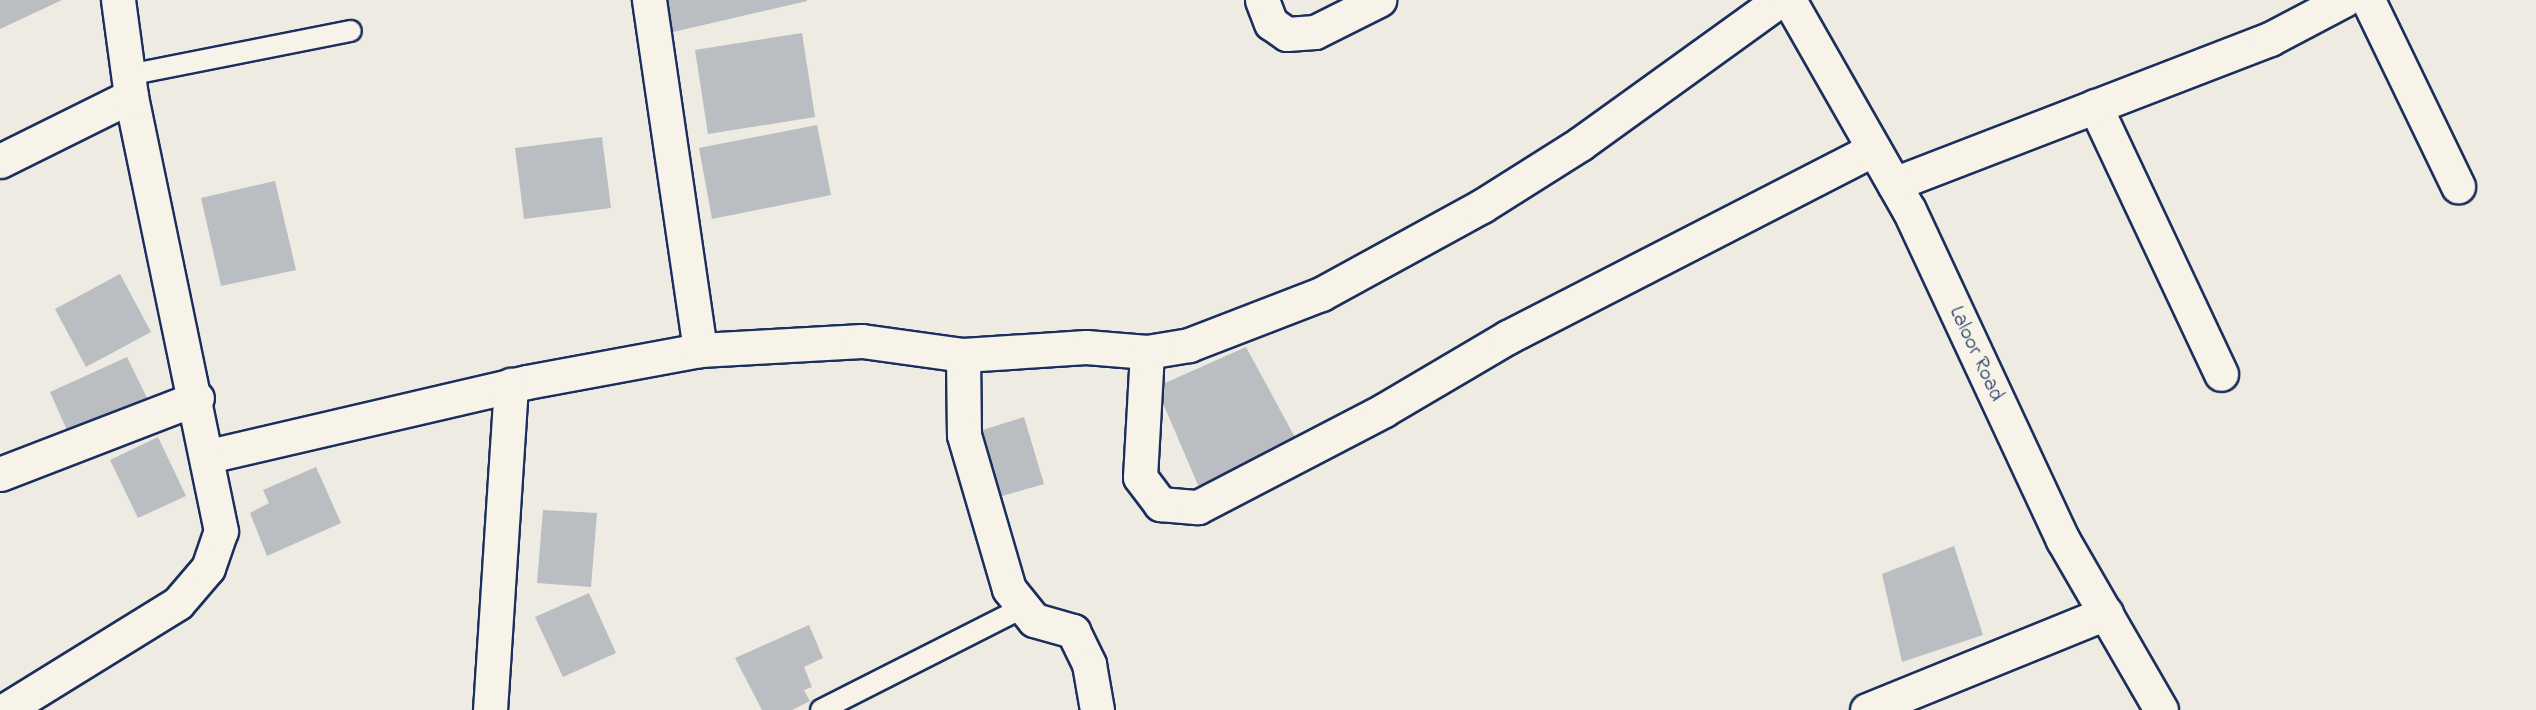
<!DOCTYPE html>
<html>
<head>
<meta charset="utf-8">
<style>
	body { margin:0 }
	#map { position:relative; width:2536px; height:710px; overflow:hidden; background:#eeebe2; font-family:"Indie Flower",sans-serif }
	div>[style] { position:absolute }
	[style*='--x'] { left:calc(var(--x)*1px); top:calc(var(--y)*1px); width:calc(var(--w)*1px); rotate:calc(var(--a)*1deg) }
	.building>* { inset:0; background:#babdc2 }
	.roads { filter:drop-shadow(2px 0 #1b2f5e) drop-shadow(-2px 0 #1b2f5e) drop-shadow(0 2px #1b2f5e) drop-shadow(0 -2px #1b2f5e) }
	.service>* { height:20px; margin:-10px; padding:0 10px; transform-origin:10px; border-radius:10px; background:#f7f3e8 }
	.minor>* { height:33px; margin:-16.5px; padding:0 16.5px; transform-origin:16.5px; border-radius:16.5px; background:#f7f3e8 }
	.tertiary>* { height:33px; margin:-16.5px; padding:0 16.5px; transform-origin:16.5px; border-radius:16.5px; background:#f7f3e8 }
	span { translate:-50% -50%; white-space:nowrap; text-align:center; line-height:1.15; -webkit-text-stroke:5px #f7f3e8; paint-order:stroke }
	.street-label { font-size:21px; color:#1b2f5e }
</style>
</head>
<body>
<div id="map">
	<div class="building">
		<i style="clip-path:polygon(0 0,62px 0,0 29px)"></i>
		<i style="clip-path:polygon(666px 0,807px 0,807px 1px,673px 32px)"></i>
		<i style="clip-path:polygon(802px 33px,815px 117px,708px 134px,695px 50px)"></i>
		<i style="clip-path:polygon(817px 125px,831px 195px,712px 219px,699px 148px)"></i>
		<i style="clip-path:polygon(602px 137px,611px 208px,524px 219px,515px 148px)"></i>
		<i style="clip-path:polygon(275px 181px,296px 270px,221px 286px,201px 198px)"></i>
		<i style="clip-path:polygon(120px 274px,151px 332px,86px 367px,55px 309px)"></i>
		<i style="clip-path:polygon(1246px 347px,1298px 443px,1201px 492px,1156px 387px)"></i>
		<i style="clip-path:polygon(127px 357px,148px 400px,70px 437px,50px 392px)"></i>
		<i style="clip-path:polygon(1024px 417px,1044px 484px,995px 498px,976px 432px)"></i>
		<i style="clip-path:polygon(158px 437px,186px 496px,138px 518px,110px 460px)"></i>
		<i style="clip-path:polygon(316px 467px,341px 523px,267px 556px,250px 513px,269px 503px,263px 490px)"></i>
		<i style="clip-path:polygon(543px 510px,597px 513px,591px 587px,537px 583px)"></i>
		<i style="clip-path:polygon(1954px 546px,1983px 635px,1902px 662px,1882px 574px)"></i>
		<i style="clip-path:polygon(589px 593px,616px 653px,563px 677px,535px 617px)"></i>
		<i style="clip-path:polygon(809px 625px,823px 658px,804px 667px,812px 687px,804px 690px,810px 701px,792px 710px,762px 710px,735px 658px)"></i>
	</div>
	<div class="roads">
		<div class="service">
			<i style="--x:128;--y:75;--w:227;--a:-11.2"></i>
			<i style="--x:821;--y:710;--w:223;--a:-26.9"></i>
		</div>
		<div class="minor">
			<i style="--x:649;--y:0;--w:354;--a:81.7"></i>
			<i style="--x:1262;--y:0;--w:25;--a:69"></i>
			<i style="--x:1271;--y:23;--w:19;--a:35"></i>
			<i style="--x:1287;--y:34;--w:28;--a:-4"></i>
			<i style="--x:1315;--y:32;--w:72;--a:-26.6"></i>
			<i style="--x:2368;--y:0;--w:207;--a:64.2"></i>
			<i style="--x:2095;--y:106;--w:296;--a:64.8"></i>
			<i style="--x:0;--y:161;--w:146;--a:-26.4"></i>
			<i style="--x:1894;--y:184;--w:403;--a:-21.1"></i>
			<i style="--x:2270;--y:39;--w:84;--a:-27.8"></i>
			<i style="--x:1147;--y:352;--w:125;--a:93.2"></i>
			<i style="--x:1140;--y:477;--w:34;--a:53"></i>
			<i style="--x:1160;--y:504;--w:38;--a:5"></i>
			<i style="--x:1198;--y:507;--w:210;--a:-27.5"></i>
			<i style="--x:1384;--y:410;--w:144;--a:-30.5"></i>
			<i style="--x:1508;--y:337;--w:411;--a:-27.2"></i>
			<i style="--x:963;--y:355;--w:80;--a:89.3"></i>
			<i style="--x:964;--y:435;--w:160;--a:73.7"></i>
			<i style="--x:1009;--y:589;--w:40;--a:51"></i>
			<i style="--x:1034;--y:620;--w:41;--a:15.8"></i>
			<i style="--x:1073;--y:631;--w:37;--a:64"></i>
			<i style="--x:1089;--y:664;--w:47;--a:80.1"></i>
			<i style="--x:209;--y:456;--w:326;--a:-13.1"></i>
			<i style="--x:527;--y:382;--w:176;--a:-10.5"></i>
			<i style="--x:700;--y:350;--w:162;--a:-3.2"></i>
			<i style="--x:862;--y:341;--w:102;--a:7.9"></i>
			<i style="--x:963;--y:355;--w:123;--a:-3.7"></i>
			<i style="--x:1086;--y:347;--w:61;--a:4.7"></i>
			<i style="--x:1147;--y:352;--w:43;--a:-9.5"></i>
			<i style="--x:1189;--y:345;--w:142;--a:-21.1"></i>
			<i style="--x:1321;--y:294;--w:183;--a:-28.7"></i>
			<i style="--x:1482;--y:206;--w:116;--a:-32.3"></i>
			<i style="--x:1580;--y:144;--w:246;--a:-35.8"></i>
			<i style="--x:0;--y:474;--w:211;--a:-21.1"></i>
			<i style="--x:5;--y:710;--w:203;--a:-31.7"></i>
			<i style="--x:178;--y:603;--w:46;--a:-49.4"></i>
			<i style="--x:208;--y:568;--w:39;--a:-71"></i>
			<i style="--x:221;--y:531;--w:444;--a:-101.7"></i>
			<i style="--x:131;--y:96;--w:97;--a:-97.7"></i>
			<i style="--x:490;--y:710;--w:326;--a:-86.3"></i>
			<i style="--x:1867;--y:710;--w:258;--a:-22.1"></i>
		</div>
		<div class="tertiary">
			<i style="--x:1789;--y:0;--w:242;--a:60.3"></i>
			<i style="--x:1909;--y:210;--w:364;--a:65"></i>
			<i style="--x:2063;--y:540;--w:196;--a:60"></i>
		</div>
	</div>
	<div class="street-label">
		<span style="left:1976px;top:354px;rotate:65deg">Laloor Road</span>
	</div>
</div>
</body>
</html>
